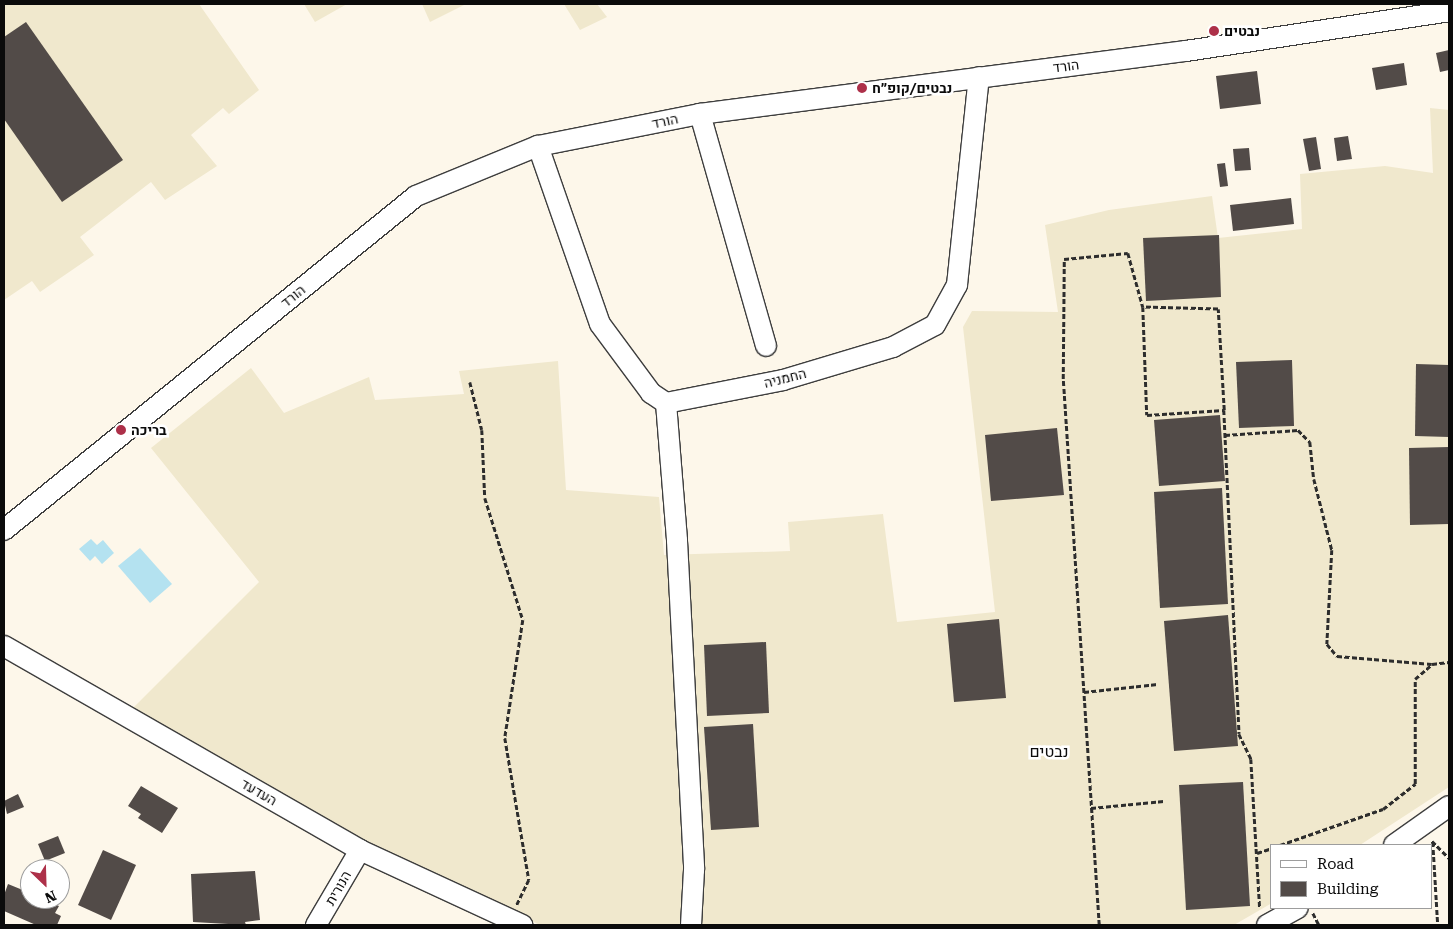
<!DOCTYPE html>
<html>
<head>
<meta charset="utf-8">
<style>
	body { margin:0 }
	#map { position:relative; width:1453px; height:929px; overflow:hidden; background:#fdf7ea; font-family:"Roboto Serif",Heebo,serif }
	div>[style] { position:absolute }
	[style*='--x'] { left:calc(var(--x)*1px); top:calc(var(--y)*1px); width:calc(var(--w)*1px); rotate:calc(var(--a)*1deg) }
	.farmland>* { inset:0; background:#f0e8cd }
	.water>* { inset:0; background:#b4e2f0 }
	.building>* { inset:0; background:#524b48 }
	.path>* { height:2.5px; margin-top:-1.25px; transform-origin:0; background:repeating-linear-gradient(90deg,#2d2d2d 0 5px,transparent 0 7.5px) }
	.roads { filter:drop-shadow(1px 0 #3e3e3e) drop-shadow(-1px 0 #3e3e3e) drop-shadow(0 1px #3e3e3e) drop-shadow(0 -1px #3e3e3e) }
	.minor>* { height:20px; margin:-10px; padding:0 10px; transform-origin:10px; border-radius:10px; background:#fff }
	.dots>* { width:14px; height:14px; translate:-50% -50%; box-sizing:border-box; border:2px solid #fff; border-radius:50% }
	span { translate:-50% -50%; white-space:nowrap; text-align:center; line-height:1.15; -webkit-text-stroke:5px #fff; paint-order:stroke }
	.poi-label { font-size:14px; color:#0b0b0b; font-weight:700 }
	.left { translate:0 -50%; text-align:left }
	.street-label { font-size:14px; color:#0b0b0b }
	.quarter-label { font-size:16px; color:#0b0b0b }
	.frame { position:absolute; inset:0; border:5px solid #0b0b0b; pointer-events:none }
	.legend { position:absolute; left:1270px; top:844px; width:162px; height:65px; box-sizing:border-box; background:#fff; border:1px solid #9d9d9d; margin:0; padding:6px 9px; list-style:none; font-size:15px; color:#0b0b0b }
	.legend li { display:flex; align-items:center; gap:10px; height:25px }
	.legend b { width:25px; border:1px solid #9d9d9d }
	.north { position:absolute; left:20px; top:859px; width:50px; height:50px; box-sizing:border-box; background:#fff; border:1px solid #9d9d9d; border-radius:50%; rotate:156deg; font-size:14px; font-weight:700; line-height:20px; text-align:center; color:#0b0b0b }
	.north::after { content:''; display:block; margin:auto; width:18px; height:22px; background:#ad3049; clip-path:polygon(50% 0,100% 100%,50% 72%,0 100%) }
</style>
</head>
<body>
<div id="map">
	<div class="farmland">
		<i style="clip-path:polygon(4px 4px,199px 4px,259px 90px,229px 114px,223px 108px,191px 135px,217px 166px,165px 200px,151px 182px,80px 237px,94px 255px,40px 292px,32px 281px,4px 300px)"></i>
		<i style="clip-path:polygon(304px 4px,347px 4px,315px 22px)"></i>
		<i style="clip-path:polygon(422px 4px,466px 4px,430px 22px)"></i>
		<i style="clip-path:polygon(564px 4px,597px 4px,607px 17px,580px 30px)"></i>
		<i style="clip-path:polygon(1430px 108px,1449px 110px,1449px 787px,1360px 845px,1272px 845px,1272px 903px,1234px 925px,540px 925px,383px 850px,132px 709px,259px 582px,151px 448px,251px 368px,284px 413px,369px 377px,375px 400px,464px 394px,459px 371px,558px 361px,566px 490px,659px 497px,664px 555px,790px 551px,788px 522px,883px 514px,897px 622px,995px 612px,963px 327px,972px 311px,1058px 312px,1045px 225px,1109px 210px,1212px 196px,1218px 238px,1302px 229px,1300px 174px,1385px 166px,1433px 173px)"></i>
	</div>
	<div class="water">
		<i style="clip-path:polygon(91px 539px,97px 545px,103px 540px,114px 553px,102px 564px,95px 556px,90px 561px,79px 549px)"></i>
		<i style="clip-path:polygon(140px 548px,172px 584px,150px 603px,118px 566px)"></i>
	</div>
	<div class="building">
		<i style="clip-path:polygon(26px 22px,123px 160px,62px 202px,4px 119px,4px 37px)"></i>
		<i style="clip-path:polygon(1449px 50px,1449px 70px,1440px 72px,1436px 53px)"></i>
		<i style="clip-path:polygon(1404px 63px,1407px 85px,1376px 90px,1372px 68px)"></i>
		<i style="clip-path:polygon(1257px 71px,1261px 104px,1220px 109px,1216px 76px)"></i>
		<i style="clip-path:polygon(1348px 136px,1352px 159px,1337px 161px,1334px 138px)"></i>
		<i style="clip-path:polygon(1316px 137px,1321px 169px,1309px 171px,1303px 139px)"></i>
		<i style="clip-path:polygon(1249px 148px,1251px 170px,1235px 171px,1233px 149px)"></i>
		<i style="clip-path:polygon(1225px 163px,1228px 186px,1220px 187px,1217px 164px)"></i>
		<i style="clip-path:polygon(1291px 198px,1294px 224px,1233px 231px,1230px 205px)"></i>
		<i style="clip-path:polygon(1219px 235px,1221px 297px,1146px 301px,1143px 238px)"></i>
		<i style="clip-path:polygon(1292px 360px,1294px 426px,1239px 428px,1236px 362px)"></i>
		<i style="clip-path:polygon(1416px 364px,1449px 365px,1449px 437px,1415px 436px)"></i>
		<i style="clip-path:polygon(1220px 415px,1225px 481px,1159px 486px,1154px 420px)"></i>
		<i style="clip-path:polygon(1057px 428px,1064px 495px,991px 501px,985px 435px)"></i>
		<i style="clip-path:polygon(1449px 447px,1449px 524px,1410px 525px,1409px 448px)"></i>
		<i style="clip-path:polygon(1222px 488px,1228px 604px,1160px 608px,1154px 492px)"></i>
		<i style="clip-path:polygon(1228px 615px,1238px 746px,1174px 751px,1164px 621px)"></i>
		<i style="clip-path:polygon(999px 619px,1006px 698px,954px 702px,947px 624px)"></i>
		<i style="clip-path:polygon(766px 642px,769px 713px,707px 716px,704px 645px)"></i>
		<i style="clip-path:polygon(753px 724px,759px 827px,711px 830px,704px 727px)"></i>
		<i style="clip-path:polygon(1243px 782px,1250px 906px,1186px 910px,1179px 785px)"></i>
		<i style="clip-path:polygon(141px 786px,178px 808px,162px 833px,138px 818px,141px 814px,128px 806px)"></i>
		<i style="clip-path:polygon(18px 794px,24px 807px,7px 814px,4px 801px)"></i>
		<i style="clip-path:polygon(58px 836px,65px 853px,45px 861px,38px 844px)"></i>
		<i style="clip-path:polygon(103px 850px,136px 865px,111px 920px,78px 905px)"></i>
		<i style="clip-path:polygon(255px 871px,260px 920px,245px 922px,246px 925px,193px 922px,191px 874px)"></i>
		<i style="clip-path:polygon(8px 884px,30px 893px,30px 899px,43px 899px,59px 906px,55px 913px,61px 916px,57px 925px,36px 925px,4px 911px,4px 895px)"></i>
	</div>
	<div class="path">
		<i style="--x:470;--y:382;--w:49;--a:76"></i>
		<i style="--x:482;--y:430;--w:68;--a:87.5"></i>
		<i style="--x:485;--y:498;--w:128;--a:72.7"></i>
		<i style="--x:523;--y:620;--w:119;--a:98.7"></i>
		<i style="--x:505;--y:738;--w:144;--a:80.4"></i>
		<i style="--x:529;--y:880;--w:28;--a:116"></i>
		<i style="--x:1224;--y:410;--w:324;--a:87.3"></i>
		<i style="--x:1239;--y:734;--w:28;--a:64"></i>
		<i style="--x:1251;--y:759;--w:150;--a:86.6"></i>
		<i style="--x:1225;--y:435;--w:73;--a:-3.9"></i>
		<i style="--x:1298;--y:430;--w:17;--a:45"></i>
		<i style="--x:1310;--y:442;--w:37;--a:84"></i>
		<i style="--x:1314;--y:479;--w:73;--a:75.8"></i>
		<i style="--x:1332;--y:550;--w:94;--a:93"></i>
		<i style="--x:1327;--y:644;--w:16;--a:50"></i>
		<i style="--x:1337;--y:656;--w:95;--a:4.8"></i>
		<i style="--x:1084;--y:692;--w:74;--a:-6.2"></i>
		<i style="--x:1091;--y:808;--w:73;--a:-5.5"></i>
		<i style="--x:1432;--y:841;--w:24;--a:45"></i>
		<i style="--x:1433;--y:842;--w:83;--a:86.6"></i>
		<i style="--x:1280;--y:845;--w:109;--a:-19.3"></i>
		<i style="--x:1383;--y:809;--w:41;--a:-38"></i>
		<i style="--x:1415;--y:784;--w:105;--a:-90"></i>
		<i style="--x:1415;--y:679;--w:23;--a:-41"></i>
		<i style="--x:1432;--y:664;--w:17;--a:-7"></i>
		<i style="--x:1257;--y:853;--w:16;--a:-18"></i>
		<i style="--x:1313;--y:913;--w:13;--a:63"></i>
		<i style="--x:1099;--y:925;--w:547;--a:-93.77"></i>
		<i style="--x:1063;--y:379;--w:120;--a:-89.5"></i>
		<i style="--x:1064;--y:259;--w:64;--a:-5.4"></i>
		<i style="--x:1128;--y:253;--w:56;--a:74.5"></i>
		<i style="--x:1143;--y:307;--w:108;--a:87.9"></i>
		<i style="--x:1147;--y:415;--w:77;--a:-3.7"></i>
		<i style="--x:1224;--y:410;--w:101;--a:-93.4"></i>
		<i style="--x:1218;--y:309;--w:75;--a:-178.5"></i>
	</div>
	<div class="roads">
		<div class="minor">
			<i style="--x:700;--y:114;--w:241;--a:74.1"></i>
			<i style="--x:538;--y:146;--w:188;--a:70.8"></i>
			<i style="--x:600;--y:324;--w:86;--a:53.5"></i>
			<i style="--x:651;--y:393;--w:18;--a:34"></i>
			<i style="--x:666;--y:403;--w:119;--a:-11.1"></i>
			<i style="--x:783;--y:380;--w:115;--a:-16.7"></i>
			<i style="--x:893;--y:347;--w:47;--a:-27.6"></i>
			<i style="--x:935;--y:325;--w:46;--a:-61.2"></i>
			<i style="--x:957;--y:285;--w:209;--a:-84"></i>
			<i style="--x:666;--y:403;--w:138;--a:85.4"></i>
			<i style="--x:677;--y:541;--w:329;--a:87"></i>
			<i style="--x:694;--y:870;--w:55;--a:93.1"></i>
			<i style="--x:4;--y:530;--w:530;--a:-39.03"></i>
			<i style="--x:416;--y:196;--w:132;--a:-22.3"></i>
			<i style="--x:538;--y:146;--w:165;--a:-11.2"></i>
			<i style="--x:700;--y:114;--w:490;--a:-7.4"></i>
			<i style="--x:1186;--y:51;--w:266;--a:-8.6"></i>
			<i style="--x:4;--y:646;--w:410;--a:29.8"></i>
			<i style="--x:360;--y:850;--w:179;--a:24.8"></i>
			<i style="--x:1394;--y:845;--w:67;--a:-35.3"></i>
			<i style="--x:316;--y:925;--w:87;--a:-59.6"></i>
			<i style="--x:1267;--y:925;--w:35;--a:-29"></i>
		</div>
	</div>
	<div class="dots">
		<i style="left:1214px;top:31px;background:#ad3049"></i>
		<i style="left:862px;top:88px;background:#ad3049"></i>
		<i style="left:121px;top:430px;background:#ad3049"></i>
	</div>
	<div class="poi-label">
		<span class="left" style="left:1224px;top:31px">נבטים</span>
		<span class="left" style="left:872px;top:88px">נבטים/קופ״ח</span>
		<span class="left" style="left:131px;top:430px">בריכה</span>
	</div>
	<div class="street-label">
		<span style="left:1066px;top:66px;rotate:-7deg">הורד</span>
		<span style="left:665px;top:121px;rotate:-12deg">הורד</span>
		<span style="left:293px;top:296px;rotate:-39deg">הורד</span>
		<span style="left:785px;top:378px;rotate:-14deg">החמניה</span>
		<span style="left:259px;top:792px;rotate:30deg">העדעד</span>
		<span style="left:338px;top:888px;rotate:-60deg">הנורית</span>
	</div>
	<div class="quarter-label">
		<span style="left:1049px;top:752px">נבטים</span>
	</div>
	<div class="frame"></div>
	<ul class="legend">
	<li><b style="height:6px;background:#fff"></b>Road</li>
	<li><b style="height:14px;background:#524b48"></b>Building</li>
	</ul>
	<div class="north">N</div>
</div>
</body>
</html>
